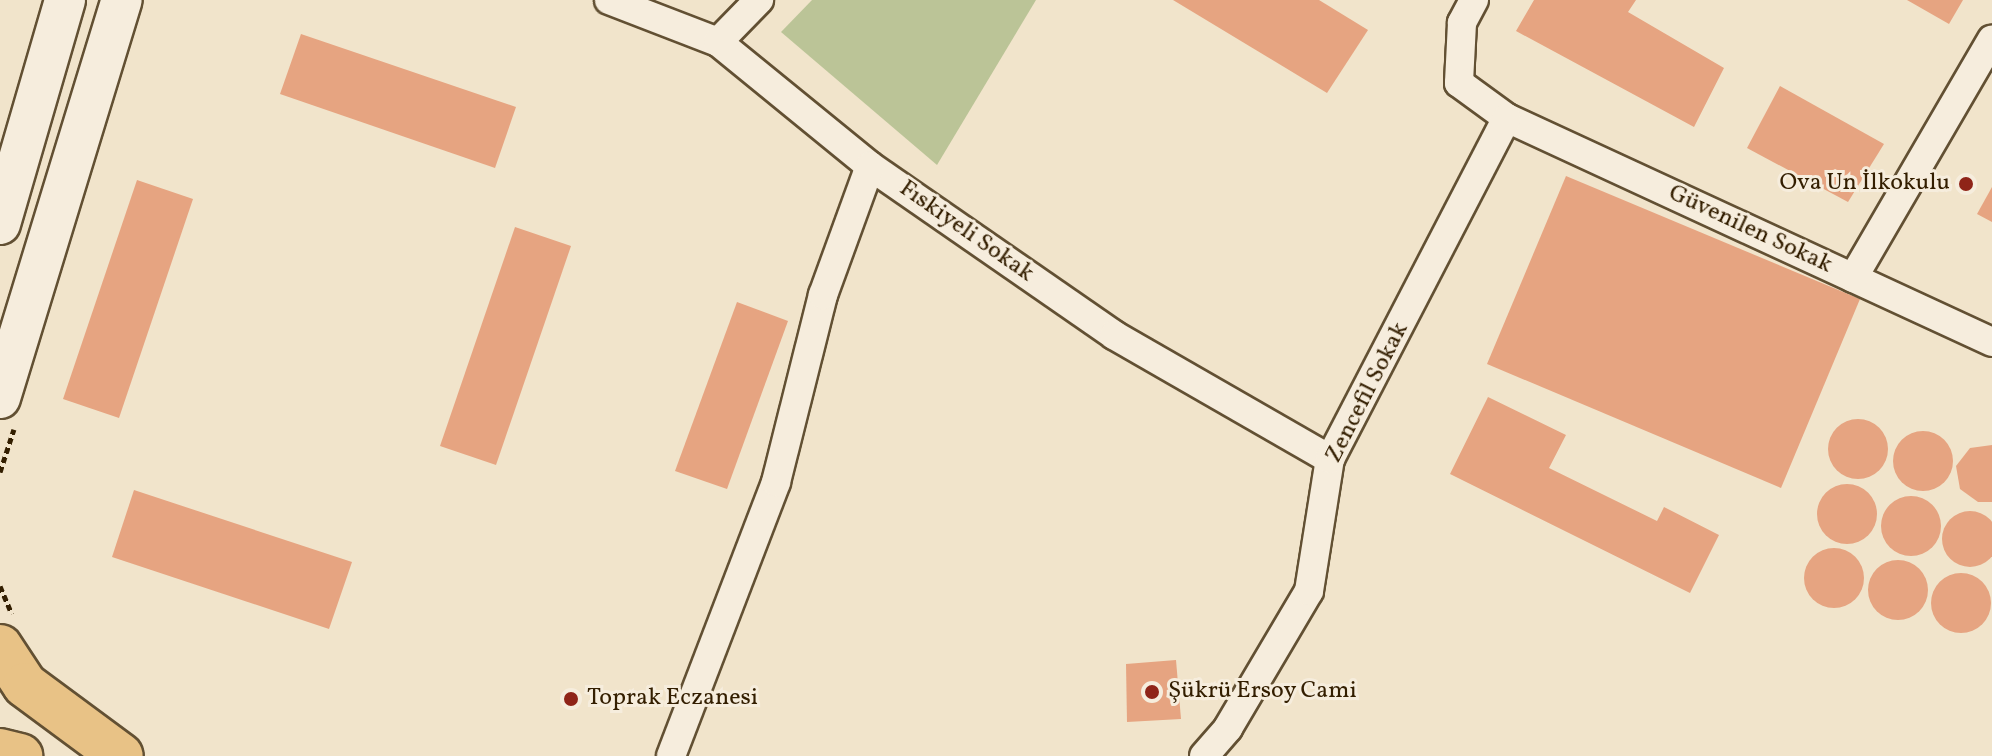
<!DOCTYPE html>
<html>
<head>
<meta charset="utf-8">
<style>
	body { margin:0 }
	#map { position:relative; width:1992px; height:756px; overflow:hidden; background:#f1e4cb; font-family:Vollkorn,serif }
	div>[style] { position:absolute }
	[style*='--x'] { left:calc(var(--x)*1px); top:calc(var(--y)*1px); width:calc(var(--w)*1px); rotate:calc(var(--a)*1deg) }
	.green>* { inset:0; background:#bbc497 }
	.building>* { inset:0; background:#e6a481 }
	.round { border-radius:50% }
	.path>* { height:5px; margin-top:-2.5px; transform-origin:0; background:repeating-linear-gradient(90deg,#331e00 0 6px,transparent 0 10px) }
	.roads { filter:drop-shadow(2px 0 #625033) drop-shadow(-2px 0 #625033) drop-shadow(0 2px #625033) drop-shadow(0 -2px #625033) }
	.minor>* { height:28px; margin:-14px; padding:0 14px; transform-origin:14px; border-radius:14px; background:#f6eddd }
	.secondary>* { height:40px; margin:-20px; padding:0 20px; transform-origin:20px; border-radius:20px; background:#f6eddd }
	.primary>* { height:44px; margin:-22px; padding:0 22px; transform-origin:22px; border-radius:22px; background:#e8c286 }
	.dots>* { width:22px; height:22px; translate:-50% -50%; box-sizing:border-box; border:4px solid #f6eddd; border-radius:50% }
	span { translate:-50% -50%; white-space:nowrap; text-align:center; line-height:1.15; -webkit-text-stroke:6px #f6eddd; paint-order:stroke }
	.poi-label { font-size:24px; color:#331e00 }
	.right { translate:-100% -50%; text-align:right }
	.left { translate:0 -50%; text-align:left }
	.street-label { font-size:24px; color:#331e00 }
</style>
</head>
<body>
<div id="map">
	<div class="green">
		<i style="clip-path:polygon(812px 0,1036px 0,937px 165px,781px 32px)"></i>
	</div>
	<div class="building">
		<i style="clip-path:polygon(1173px 0,1319px 0,1368px 30px,1327px 93px)"></i>
		<i style="clip-path:polygon(1534px 0,1636px 0,1628px 12px,1724px 68px,1694px 127px,1516px 31px)"></i>
		<i style="clip-path:polygon(1907px 0,1963px 0,1949px 24px)"></i>
		<i style="clip-path:polygon(301px 34px,516px 107px,495px 168px,280px 94px)"></i>
		<i style="clip-path:polygon(1780px 86px,1884px 144px,1848px 202px,1747px 148px)"></i>
		<i style="clip-path:polygon(1566px 176px,1860px 299px,1781px 488px,1487px 364px)"></i>
		<i style="clip-path:polygon(137px 180px,193px 199px,119px 418px,63px 399px)"></i>
		<i style="clip-path:polygon(1992px 187px,1992px 222px,1977px 214px)"></i>
		<i style="clip-path:polygon(515px 227px,571px 246px,496px 465px,440px 446px)"></i>
		<i style="clip-path:polygon(737px 302px,788px 321px,727px 489px,675px 471px)"></i>
		<i style="clip-path:polygon(1488px 397px,1566px 435px,1549px 468px,1657px 521px,1664px 507px,1719px 535px,1690px 593px,1450px 474px)"></i>
		<i class="round" style="left:1828px;top:419px;width:60px;height:60px"></i>
		<i class="round" style="left:1893px;top:431px;width:60px;height:60px"></i>
		<i style="clip-path:polygon(1992px 445px,1992px 502px,1978px 502px,1960px 489px,1956px 466px,1970px 448px)"></i>
		<i class="round" style="left:1817px;top:484px;width:60px;height:60px"></i>
		<i style="clip-path:polygon(134px 490px,352px 562px,329px 629px,112px 557px)"></i>
		<i class="round" style="left:1881px;top:496px;width:60px;height:60px"></i>
		<i class="round" style="left:1942px;top:511px;width:56px;height:56px"></i>
		<i class="round" style="left:1804px;top:548px;width:60px;height:60px"></i>
		<i class="round" style="left:1868px;top:560px;width:60px;height:60px"></i>
		<i class="round" style="left:1931px;top:573px;width:60px;height:60px"></i>
		<i style="clip-path:polygon(1176px 660px,1181px 719px,1127px 722px,1126px 664px)"></i>
	</div>
	<div class="path">
		<i style="--x:0;--y:472;--w:45;--a:-72"></i>
		<i style="--x:0;--y:586;--w:30;--a:67"></i>
	</div>
	<div class="roads">
		<div class="minor">
			<i style="--x:609;--y:0;--w:117;--a:21.1"></i>
			<i style="--x:718;--y:42;--w:196;--a:39.2"></i>
			<i style="--x:870;--y:166;--w:297;--a:34.7"></i>
			<i style="--x:1114;--y:335;--w:249;--a:29.9"></i>
			<i style="--x:1474;--y:0;--w:26;--a:118"></i>
			<i style="--x:1462;--y:23;--w:60;--a:92.9"></i>
			<i style="--x:1459;--y:83;--w:59;--a:36.1"></i>
			<i style="--x:1507;--y:118;--w:534;--a:24.79"></i>
			<i style="--x:718;--y:42;--w:59;--a:-45.7"></i>
			<i style="--x:1853;--y:278;--w:276;--a:-59.8"></i>
			<i style="--x:671;--y:756;--w:293;--a:-69"></i>
			<i style="--x:776;--y:482;--w:193;--a:-75.9"></i>
			<i style="--x:823;--y:295;--w:137;--a:-70"></i>
			<i style="--x:1204;--y:756;--w:37;--a:-49"></i>
			<i style="--x:1228;--y:728;--w:159;--a:-59.4"></i>
			<i style="--x:1309;--y:591;--w:134;--a:-81"></i>
			<i style="--x:1330;--y:459;--w:384;--a:-62.6"></i>
		</div>
		<div class="secondary">
			<i style="--x:0;--y:224;--w:233;--a:-73.8"></i>
			<i style="--x:0;--y:398;--w:416;--a:-73"></i>
		</div>
		<div class="primary">
			<i style="--x:0;--y:647;--w:45;--a:56.7"></i>
			<i style="--x:25;--y:685;--w:119;--a:36.5"></i>
			<i style="--x:0;--y:751;--w:21;--a:14"></i>
		</div>
	</div>
	<div class="dots">
		<i style="left:1966px;top:184px;background:#8f2418"></i>
		<i style="left:1152px;top:692px;background:#8f2418"></i>
		<i style="left:571px;top:699px;background:#8f2418"></i>
	</div>
	<div class="poi-label">
		<span class="right" style="left:1950px;top:184px">Ova Un İlkokulu</span>
		<span class="left" style="left:1168px;top:692px">Şükrü Ersoy Cami</span>
		<span class="left" style="left:587px;top:699px">Toprak Eczanesi</span>
	</div>
	<div class="street-label">
		<span style="left:1750px;top:230px;rotate:25deg">Güvenilen Sokak</span>
		<span style="left:966px;top:232px;rotate:35deg">Fıskiyeli Sokak</span>
		<span style="left:1368px;top:393px;rotate:-63deg">Zencefil Sokak</span>
	</div>
</div>
</body>
</html>
